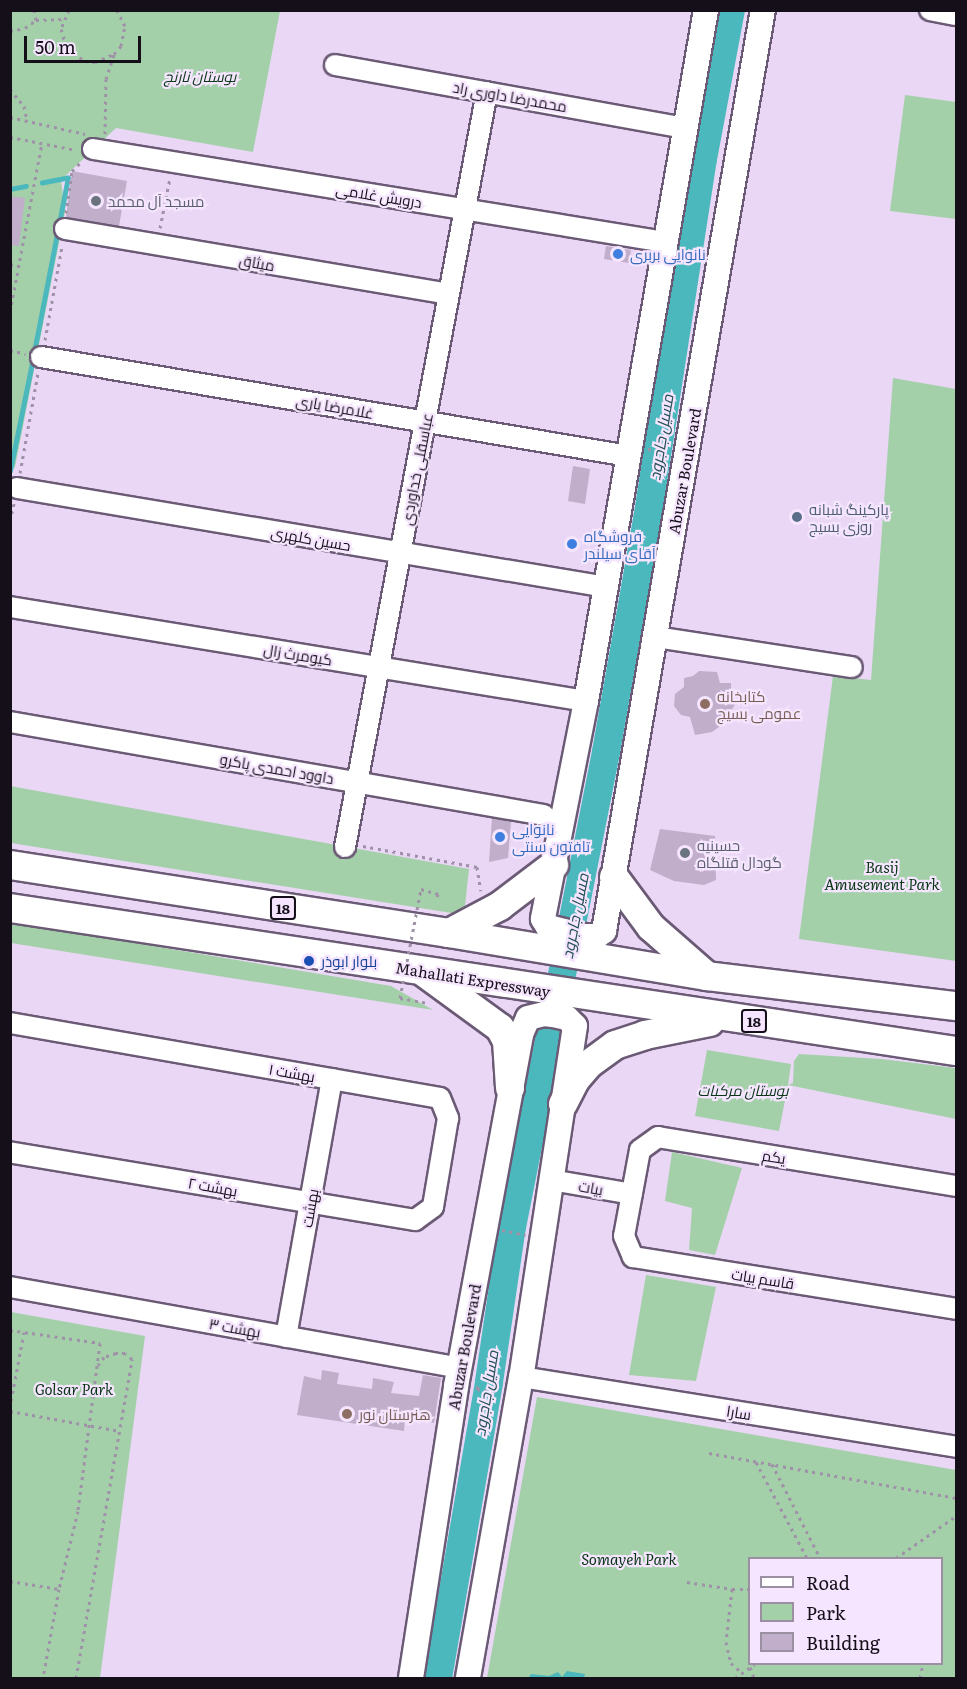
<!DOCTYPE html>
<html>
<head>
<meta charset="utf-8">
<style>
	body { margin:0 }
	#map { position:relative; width:967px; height:1689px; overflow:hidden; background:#e9d7f5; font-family:Literata,Cairo,serif }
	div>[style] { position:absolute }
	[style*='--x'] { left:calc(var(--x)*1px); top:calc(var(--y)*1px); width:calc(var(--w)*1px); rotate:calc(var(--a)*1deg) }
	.green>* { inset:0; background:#a4d0a9 }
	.water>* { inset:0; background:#4bb8bd }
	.stream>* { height:4.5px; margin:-2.25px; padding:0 2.25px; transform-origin:2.25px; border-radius:2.25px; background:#4bb8bd }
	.river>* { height:28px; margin:-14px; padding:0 14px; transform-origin:14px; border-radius:14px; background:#4bb8bd }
	.building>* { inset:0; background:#c0aecb }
	.path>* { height:3px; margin-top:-1.5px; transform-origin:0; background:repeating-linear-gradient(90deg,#9f91a8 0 3px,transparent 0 7.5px) }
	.roads { filter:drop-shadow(2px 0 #6b5a75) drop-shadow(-2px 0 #6b5a75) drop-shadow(0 2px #6b5a75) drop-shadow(0 -2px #6b5a75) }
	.minor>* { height:20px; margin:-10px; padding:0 10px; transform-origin:10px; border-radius:10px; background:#fff }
	.major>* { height:24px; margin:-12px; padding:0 12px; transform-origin:12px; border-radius:12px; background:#fff }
	.highway>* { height:28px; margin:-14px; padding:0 14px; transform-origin:14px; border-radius:14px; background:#fff }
	.path-bridge>* { height:3px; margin-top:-1.5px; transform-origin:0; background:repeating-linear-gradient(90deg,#9f91a8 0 3px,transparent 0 7.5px) }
	.dots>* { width:16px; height:16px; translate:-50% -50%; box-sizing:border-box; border:3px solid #f5e5fe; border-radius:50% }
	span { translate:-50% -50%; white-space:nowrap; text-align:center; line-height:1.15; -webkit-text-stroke:4.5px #f5e5fe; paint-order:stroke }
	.shield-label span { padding:2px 4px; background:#f5e5fe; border:2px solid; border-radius:4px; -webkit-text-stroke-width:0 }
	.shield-label { font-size:14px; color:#150f19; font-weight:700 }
	.park-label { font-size:15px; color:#083614; font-style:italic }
	.street-label { font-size:15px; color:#150f19 }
	.worship-label { font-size:15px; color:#5b616d }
	.left { translate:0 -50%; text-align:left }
	.shop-label { font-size:15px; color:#366cbe }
	.service-label { font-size:15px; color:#4e5e75 }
	.education-label { font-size:15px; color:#785e54 }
	.transit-label { font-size:15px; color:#164399 }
	.water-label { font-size:16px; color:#215052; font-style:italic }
	.frame { position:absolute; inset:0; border:12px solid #150f19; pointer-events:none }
	.legend { position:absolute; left:748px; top:1557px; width:195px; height:108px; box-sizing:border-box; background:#f5e5fe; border:2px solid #9b8fa2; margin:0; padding:8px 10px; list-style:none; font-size:18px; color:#150f19 }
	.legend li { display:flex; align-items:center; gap:12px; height:30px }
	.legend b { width:30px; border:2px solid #9b8fa2 }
	.scale { position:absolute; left:24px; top:36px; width:117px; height:27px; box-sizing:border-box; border:3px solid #150f19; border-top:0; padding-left:8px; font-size:18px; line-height:21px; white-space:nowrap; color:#150f19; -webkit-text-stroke:4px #f5e5fe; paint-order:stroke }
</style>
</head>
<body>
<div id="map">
	<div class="green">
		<i style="clip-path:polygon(11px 11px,280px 11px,253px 152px,116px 128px,61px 180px,65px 212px,15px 467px,11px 469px)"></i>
		<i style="clip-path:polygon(905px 95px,956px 102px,956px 219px,890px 211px)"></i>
		<i style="clip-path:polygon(893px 378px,956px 389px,956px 961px,799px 939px,833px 676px,871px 680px)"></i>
		<i style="clip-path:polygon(10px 786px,469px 869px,464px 915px,11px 843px)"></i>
		<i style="clip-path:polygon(10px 922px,391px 986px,433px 1010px,11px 943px)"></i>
		<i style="clip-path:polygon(707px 1050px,791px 1064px,788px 1085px,793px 1083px,794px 1061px,799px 1054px,881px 1059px,956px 1068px,956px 1119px,788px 1085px,779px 1131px,695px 1116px)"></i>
		<i style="clip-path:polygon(672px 1152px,742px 1168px,715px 1255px,689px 1250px,692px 1208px,665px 1201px)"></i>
		<i style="clip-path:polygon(646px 1275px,716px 1287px,696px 1381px,629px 1375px)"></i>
		<i style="clip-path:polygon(11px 1312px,145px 1336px,100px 1678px,11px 1678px)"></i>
		<i style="clip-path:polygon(evenodd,537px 1397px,956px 1470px,956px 1678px,487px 1678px,537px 1397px,750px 1558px,942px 1558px,942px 1664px,750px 1664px,750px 1558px)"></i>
	</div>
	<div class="water">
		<i style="clip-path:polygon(567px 1671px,585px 1674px,584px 1678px,529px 1677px,531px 1674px,549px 1676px,558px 1672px,562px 1677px)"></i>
	</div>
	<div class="stream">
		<i style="--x:10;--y:189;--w:16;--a:-11"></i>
		<i style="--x:35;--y:347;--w:172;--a:-79"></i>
		<i style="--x:68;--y:178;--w:26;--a:169"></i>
		<i style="--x:10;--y:471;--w:110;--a:-78.5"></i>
	</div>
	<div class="river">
		<i style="--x:438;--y:1678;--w:300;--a:-80.2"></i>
		<i style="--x:489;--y:1382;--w:157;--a:-81.6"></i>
		<i style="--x:512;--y:1227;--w:484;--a:-78.8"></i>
		<i style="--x:606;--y:752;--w:236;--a:-80"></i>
		<i style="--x:647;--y:520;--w:365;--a:-81.2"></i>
		<i style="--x:703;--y:159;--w:152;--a:-79.4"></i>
	</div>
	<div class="building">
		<i style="clip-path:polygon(72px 171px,127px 181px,119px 226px,66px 217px)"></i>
		<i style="clip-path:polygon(10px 196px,25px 198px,19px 246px,10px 245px)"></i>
		<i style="clip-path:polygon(606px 246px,631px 250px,629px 263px,604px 259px)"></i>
		<i style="clip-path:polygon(573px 466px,590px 469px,585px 504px,568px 501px)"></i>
		<i style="clip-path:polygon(699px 671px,717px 672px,720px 683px,731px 683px,731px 693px,737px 701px,727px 717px,717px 718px,719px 727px,712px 732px,695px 735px,690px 717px,681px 715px,674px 706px,675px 694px,684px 687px,684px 678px,693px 676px)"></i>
		<i style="clip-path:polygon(492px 818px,511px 821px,508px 858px,489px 862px)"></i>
		<i style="clip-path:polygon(660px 829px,715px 836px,716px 880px,704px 885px,674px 881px,650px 870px)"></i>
		<i style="clip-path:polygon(322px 1370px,339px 1373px,337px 1384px,372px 1389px,373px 1378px,394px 1382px,391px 1393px,419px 1396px,423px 1375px,441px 1378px,434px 1423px,405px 1418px,404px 1431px,297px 1415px,304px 1376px,321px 1380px)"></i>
	</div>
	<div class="path">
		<i style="--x:69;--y:10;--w:21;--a:113"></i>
		<i style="--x:61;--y:29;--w:21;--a:73"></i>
		<i style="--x:67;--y:49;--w:22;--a:34"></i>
		<i style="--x:85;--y:61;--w:10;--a:6"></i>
		<i style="--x:95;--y:62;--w:21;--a:-23"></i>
		<i style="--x:114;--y:54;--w:11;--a:-49"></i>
		<i style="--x:121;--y:46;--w:20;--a:-79"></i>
		<i style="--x:125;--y:26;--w:18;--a:-117"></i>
		<i style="--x:36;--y:20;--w:28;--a:-2"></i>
		<i style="--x:10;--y:31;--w:15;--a:-11"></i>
		<i style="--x:25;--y:28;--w:14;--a:-36"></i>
		<i style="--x:36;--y:20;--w:10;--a:-101"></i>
		<i style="--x:10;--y:89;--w:22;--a:51"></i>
		<i style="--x:24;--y:106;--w:14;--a:78"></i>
		<i style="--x:10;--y:117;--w:77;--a:12.8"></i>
		<i style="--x:105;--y:134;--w:55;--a:-89"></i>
		<i style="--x:106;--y:79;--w:26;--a:-72"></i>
		<i style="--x:10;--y:137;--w:67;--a:11.1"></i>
		<i style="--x:66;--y:213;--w:42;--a:-81.9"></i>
		<i style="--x:72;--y:171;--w:14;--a:-45"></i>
		<i style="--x:160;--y:228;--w:51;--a:-78.7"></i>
		<i style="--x:10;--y:264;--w:9;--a:13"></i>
		<i style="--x:10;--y:312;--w:172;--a:-79.3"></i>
		<i style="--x:45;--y:340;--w:96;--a:-79.7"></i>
		<i style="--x:10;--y:350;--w:16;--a:14"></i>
		<i style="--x:648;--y:449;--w:20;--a:9"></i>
		<i style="--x:20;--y:473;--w:102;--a:-79.8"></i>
		<i style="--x:10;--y:521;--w:18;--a:-77"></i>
		<i style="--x:363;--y:846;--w:116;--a:10.4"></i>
		<i style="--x:477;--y:867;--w:24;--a:81"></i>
		<i style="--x:421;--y:889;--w:18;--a:16"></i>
		<i style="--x:438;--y:894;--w:3;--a:108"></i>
		<i style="--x:400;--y:998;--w:28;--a:10"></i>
		<i style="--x:502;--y:1230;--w:24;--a:12"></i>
		<i style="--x:10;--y:1330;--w:91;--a:8.2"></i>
		<i style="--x:100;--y:1343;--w:169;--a:97.5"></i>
		<i style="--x:78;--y:1511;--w:80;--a:103.7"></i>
		<i style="--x:59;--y:1589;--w:90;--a:100.2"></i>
		<i style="--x:478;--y:1386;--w:3;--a:108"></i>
		<i style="--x:477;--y:1389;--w:22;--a:8"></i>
		<i style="--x:11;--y:1401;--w:70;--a:-79.3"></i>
		<i style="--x:10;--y:1411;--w:112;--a:10.3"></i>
		<i style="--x:709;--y:1453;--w:251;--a:10.3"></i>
		<i style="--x:756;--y:1462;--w:109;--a:62"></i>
		<i style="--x:772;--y:1464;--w:106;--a:62.9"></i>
		<i style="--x:896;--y:1558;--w:73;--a:-35"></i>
		<i style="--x:10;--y:1581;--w:50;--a:9.3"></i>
		<i style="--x:687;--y:1582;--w:46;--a:8.8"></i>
		<i style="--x:732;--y:1589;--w:53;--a:96.5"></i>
		<i style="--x:726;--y:1642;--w:22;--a:77"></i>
		<i style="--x:731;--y:1663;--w:15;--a:42"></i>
		<i style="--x:732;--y:1589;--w:18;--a:0"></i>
		<i style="--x:750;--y:1667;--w:12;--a:70"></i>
		<i style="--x:76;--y:1678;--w:324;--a:-80"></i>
		<i style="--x:132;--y:1359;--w:9;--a:-139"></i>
		<i style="--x:125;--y:1353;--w:9;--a:180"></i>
		<i style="--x:116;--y:1353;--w:13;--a:162"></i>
		<i style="--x:104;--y:1357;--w:10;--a:127"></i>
		<i style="--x:735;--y:1678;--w:24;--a:-35"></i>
		<i style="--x:920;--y:1678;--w:14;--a:-78"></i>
	</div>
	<div class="roads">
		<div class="minor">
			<i style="--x:930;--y:10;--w:26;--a:11"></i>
			<i style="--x:335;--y:65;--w:356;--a:10.2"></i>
			<i style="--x:93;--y:149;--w:580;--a:9.23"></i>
			<i style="--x:65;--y:229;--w:389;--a:9.6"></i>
			<i style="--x:41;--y:357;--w:596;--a:9.56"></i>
			<i style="--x:17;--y:488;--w:597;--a:9.54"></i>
			<i style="--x:10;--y:607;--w:584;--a:9.27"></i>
			<i style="--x:655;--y:637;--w:199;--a:8.7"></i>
			<i style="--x:10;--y:722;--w:542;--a:9.88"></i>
			<i style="--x:345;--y:847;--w:768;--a:-79.35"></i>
			<i style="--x:10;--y:1023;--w:436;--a:9.9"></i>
			<i style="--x:440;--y:1098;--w:22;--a:68"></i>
			<i style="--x:448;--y:1118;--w:90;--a:99.6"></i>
			<i style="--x:433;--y:1207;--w:22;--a:144"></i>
			<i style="--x:415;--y:1220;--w:411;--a:-170.5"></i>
			<i style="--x:551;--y:1180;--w:82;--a:9.8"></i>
			<i style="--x:956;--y:1186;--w:302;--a:-170.7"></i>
			<i style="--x:658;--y:1137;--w:22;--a:144"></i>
			<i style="--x:640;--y:1150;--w:87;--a:100.5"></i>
			<i style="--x:624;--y:1236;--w:23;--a:67"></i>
			<i style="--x:633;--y:1257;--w:327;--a:9.1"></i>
			<i style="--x:10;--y:1287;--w:457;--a:10.2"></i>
			<i style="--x:286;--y:1337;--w:262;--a:-79.9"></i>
			<i style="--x:521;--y:1377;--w:441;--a:9.1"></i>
		</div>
		<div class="major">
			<i style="--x:706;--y:10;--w:701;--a:99.85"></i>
			<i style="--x:586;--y:701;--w:222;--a:101.2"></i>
			<i style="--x:543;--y:919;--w:9;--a:58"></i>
			<i style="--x:548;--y:927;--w:37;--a:14"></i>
			<i style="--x:584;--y:936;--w:13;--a:0"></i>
			<i style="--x:597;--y:936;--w:9;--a:-36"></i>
			<i style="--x:604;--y:931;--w:935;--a:-80.21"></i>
			<i style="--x:411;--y:1678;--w:295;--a:-81.2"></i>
			<i style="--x:456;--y:1386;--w:358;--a:-79.5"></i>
			<i style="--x:521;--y:1034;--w:17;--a:-66"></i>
			<i style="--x:528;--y:1018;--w:16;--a:-14"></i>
			<i style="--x:544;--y:1014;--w:9;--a:6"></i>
			<i style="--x:553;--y:1015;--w:14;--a:12"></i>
			<i style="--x:567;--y:1018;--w:11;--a:45"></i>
			<i style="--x:575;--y:1026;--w:355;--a:98.7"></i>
			<i style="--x:521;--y:1377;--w:306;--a:100"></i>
		</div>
		<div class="highway">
			<i style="--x:10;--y:865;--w:444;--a:8.8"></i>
			<i style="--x:449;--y:933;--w:262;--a:9.5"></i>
			<i style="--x:707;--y:976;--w:251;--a:6.9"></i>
			<i style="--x:614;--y:877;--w:62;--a:53.5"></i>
			<i style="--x:651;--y:927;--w:74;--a:41.2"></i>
			<i style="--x:10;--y:908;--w:957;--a:8.6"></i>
			<i style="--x:449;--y:933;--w:58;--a:-27.9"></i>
			<i style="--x:500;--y:906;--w:68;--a:-37.2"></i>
			<i style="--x:426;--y:974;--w:92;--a:36.1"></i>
			<i style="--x:500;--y:1028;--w:15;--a:62"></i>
			<i style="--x:507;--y:1041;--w:47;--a:86.3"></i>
			<i style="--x:563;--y:1104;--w:28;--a:-63"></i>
			<i style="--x:576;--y:1079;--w:20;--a:-49"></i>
			<i style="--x:589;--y:1064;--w:32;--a:-36"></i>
			<i style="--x:615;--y:1045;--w:32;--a:-18"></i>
			<i style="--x:645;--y:1035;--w:66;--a:-11.3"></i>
		</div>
	</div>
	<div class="path-bridge">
		<i style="--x:400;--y:998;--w:111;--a:-79.1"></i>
	</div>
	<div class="dots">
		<i style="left:96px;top:201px;background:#6b7280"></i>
		<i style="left:618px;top:254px;background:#3f7fe0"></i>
		<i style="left:797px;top:517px;background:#5c6f8a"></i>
		<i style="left:572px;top:544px;background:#3f7fe0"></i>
		<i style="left:705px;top:704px;background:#8d6e63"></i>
		<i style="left:500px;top:837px;background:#3f7fe0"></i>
		<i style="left:685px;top:853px;background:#6b7280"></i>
		<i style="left:309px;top:961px;background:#1a4fb4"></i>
		<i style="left:347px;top:1414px;background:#8d6e63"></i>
	</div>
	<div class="shield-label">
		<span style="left:283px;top:908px">18</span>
		<span style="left:754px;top:1021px">18</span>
	</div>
	<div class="park-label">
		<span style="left:200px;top:76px">بوستان نارنج</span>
		<span style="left:882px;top:875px">Basij<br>Amusement Park</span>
		<span style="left:743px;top:1090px">بوستان مرکبات</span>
		<span style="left:74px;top:1389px">Golsar Park</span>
		<span style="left:629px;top:1559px">Somayeh Park</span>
	</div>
	<div class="street-label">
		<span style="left:510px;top:96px;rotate:10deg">محمدرضا داوری راد</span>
		<span style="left:379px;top:195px;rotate:9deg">درویش غلامی</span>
		<span style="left:257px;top:262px;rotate:10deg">میثاق</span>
		<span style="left:335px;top:406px;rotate:10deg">غلامرضا یاری</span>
		<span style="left:416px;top:469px;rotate:-79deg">عباسقلی خداوردی</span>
		<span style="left:684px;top:471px;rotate:-80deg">Abuzar Boulevard</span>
		<span style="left:311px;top:538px;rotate:10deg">حسین کلهری</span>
		<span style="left:298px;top:654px;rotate:9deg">کیومرث زال</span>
		<span style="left:277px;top:768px;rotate:10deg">داوود احمدی پاکرو</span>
		<span style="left:473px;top:979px;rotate:9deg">Mahallati Expressway</span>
		<span style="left:292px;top:1072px;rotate:10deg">بهشت ۱</span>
		<span style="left:774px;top:1156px;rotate:9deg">یکم</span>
		<span style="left:213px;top:1186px;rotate:10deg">بهشت ۲</span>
		<span style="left:591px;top:1187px;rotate:10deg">بیات</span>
		<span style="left:309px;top:1208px;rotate:-80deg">بهشت</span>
		<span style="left:763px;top:1278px;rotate:9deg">قاسم بیات</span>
		<span style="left:235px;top:1327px;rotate:10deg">بهشت ۳</span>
		<span style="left:464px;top:1347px;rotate:-80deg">Abuzar Boulevard</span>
		<span style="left:739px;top:1412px;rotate:9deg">سارا</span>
	</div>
	<div class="worship-label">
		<span class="left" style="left:108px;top:201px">مسجد آل محمد</span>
		<span class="left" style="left:697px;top:853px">حسینیه<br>گودال قتلگاه</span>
	</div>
	<div class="shop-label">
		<span class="left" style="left:630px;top:254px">نانوایی بربری</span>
		<span class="left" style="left:584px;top:544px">فروشگاه<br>آقای سیلندر</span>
		<span class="left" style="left:512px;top:837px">نانوایی<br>تافتون سنتی</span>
	</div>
	<div class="service-label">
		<span class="left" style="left:809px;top:517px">پارکینگ شبانه<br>روزی بسیج</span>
	</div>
	<div class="education-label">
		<span class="left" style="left:717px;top:704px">کتابخانه<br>عمومی بسیج</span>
		<span class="left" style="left:359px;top:1414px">هنرستان نور</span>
	</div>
	<div class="transit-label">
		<span class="left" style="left:321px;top:961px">بلوار ابوذر</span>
	</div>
	<div class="water-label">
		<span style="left:660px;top:437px;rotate:-81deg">مسیل جاجرود</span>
		<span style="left:574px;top:916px;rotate:-79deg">مسیل جاجرود</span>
		<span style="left:485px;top:1393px;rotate:-81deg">مسیل جاجرود</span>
	</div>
	<div class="frame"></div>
	<ul class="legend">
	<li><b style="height:8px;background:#fff"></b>Road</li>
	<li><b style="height:16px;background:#a4d0a9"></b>Park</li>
	<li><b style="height:16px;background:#c0aecb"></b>Building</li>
	</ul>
	<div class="scale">50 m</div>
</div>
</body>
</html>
